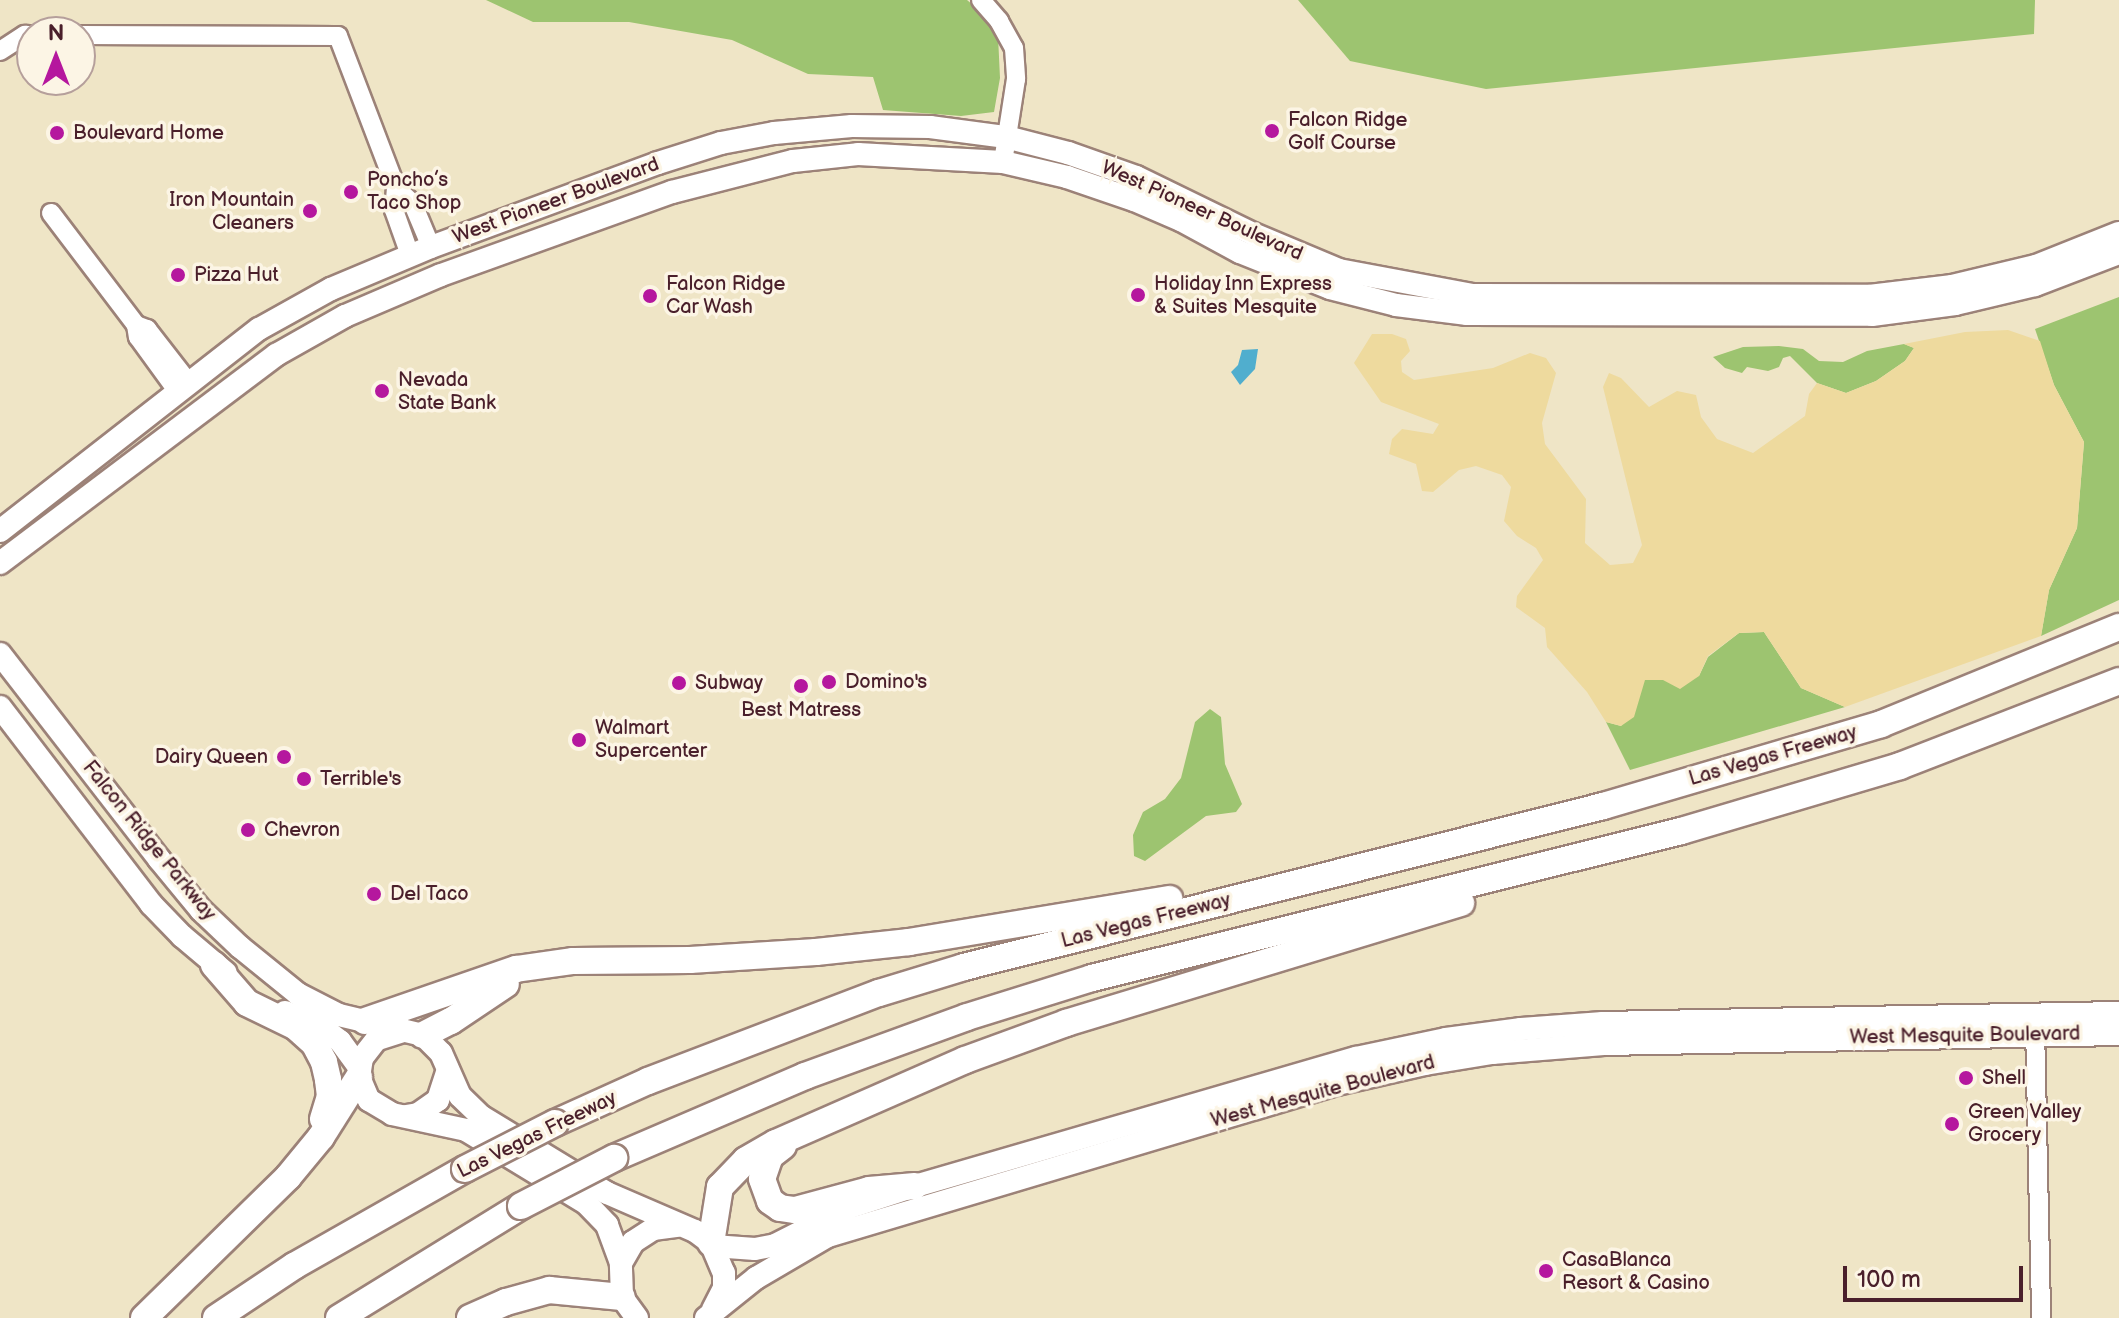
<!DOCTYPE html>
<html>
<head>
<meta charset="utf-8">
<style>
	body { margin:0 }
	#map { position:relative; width:2119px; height:1318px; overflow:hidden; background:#efe5c6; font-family:"Balsamiq Sans",sans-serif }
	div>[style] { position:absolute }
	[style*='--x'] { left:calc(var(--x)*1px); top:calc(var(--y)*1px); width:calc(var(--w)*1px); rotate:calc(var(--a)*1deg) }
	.green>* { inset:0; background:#9dc470 }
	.sand>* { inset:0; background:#eeda9e }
	.water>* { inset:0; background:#50aece }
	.roads { filter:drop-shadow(2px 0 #9c8278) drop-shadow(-2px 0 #9c8278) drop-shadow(0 2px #9c8278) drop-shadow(0 -2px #9c8278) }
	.minor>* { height:18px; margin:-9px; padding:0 9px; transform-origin:9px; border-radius:9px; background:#fff }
	.major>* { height:22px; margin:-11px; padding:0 11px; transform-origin:11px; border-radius:11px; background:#fff }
	.highway>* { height:26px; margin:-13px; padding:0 13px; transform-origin:13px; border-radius:13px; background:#fff }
	.bridges { filter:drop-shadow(2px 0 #9c8278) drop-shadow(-2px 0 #9c8278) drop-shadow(0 2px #9c8278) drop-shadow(0 -2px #9c8278) }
	.highway-bridge>* { height:26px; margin:-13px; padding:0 13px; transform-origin:13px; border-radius:13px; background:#fff }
	.dots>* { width:22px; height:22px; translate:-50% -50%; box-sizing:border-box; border:4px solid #fcf5e5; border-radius:50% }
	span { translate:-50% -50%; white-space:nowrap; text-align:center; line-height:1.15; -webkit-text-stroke:7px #fcf5e5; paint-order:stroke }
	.poi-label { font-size:20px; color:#4a1f2b }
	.left { translate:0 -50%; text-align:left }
	.right { translate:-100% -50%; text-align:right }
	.street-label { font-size:20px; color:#4a1f2b }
	.north { position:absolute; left:16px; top:16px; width:80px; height:80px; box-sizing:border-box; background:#fcf5e5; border:2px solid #b59f9b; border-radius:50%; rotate:0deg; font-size:22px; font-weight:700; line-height:32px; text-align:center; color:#4a1f2b }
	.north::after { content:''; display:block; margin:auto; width:28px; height:36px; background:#b5179e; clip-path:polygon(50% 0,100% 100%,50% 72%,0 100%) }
	.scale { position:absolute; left:1843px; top:1266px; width:180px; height:36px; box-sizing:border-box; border:4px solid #4a1f2b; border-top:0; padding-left:10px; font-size:24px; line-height:28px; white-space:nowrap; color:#4a1f2b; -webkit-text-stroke:6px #fcf5e5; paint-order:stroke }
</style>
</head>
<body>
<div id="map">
	<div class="green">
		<i style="clip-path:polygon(486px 0,967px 0,986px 16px,998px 36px,1000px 78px,994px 112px,961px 116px,883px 110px,873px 77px,808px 74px,732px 40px,629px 22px,533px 22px)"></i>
		<i style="clip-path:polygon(1298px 0,2035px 0,2034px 34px,1486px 89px,1350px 61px)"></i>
		<i style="clip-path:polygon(2119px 297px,2119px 600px,2041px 636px,2049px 590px,2077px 528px,2084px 442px,2054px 385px,2035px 329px)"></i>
		<i style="clip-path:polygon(1904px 344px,1914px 348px,1905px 361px,1876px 381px,1846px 393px,1817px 383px,1790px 356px,1783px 358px,1779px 367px,1768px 371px,1747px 367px,1742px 373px,1725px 368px,1713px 357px,1743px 347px,1779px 346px,1803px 349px,1819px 361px,1843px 362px,1867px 351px)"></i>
		<i style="clip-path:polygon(1764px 632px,1801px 688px,1845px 707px,1630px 770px,1606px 722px,1621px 726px,1644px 680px,1699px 676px,1708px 657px,1739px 633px)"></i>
		<i style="clip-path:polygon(1210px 709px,1221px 717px,1225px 764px,1242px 804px,1236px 812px,1206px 816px,1145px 861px,1134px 856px,1133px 835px,1143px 812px,1165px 799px,1181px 778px,1195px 722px)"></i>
	</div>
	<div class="sand">
		<i style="clip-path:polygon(2008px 330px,2040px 341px,2054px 385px,2084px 442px,2077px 528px,2049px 590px,2041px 636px,1845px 707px,1801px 688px,1764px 632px,1739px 633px,1708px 656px,1699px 676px,1680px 689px,1663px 680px,1645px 680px,1634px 717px,1621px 726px,1606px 722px,1587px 692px,1547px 647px,1545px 628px,1516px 607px,1517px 596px,1543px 560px,1536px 548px,1517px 536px,1504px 521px,1511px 487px,1502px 475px,1476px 466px,1459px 470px,1433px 492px,1422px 491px,1416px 464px,1389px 454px,1392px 439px,1402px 429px,1433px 434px,1439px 424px,1381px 402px,1354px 363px,1372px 334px,1392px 334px,1406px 339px,1410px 351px,1401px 361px,1402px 372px,1414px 380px,1493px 368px,1530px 353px,1546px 358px,1556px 373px,1542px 423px,1545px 444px,1586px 499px,1585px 543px,1610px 565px,1633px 563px,1642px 545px,1603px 387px,1609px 373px,1621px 378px,1649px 407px,1677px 391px,1696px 395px,1701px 417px,1717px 439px,1753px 453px,1805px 416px,1809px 394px,1817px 383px,1846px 393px,1876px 381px,1905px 361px,1914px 348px,1904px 344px,1965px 332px)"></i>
	</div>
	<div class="water">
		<i style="clip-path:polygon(1258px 349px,1255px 369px,1240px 385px,1231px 372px,1238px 365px,1242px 350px)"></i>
	</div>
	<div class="roads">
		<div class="minor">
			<i style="--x:981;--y:0;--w:28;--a:49"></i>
			<i style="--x:999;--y:21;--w:31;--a:61"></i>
			<i style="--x:1014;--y:48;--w:31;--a:86"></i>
			<i style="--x:1016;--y:79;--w:84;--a:98.9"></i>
			<i style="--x:80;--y:35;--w:258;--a:0.2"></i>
			<i style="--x:338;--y:36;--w:163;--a:69.1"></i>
			<i style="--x:396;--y:188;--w:23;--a:43"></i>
			<i style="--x:413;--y:204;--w:47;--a:67.3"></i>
			<i style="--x:0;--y:51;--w:30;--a:-33"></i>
			<i style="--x:25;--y:35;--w:7;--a:0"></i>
			<i style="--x:396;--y:188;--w:22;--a:95"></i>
			<i style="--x:394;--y:210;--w:48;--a:70.4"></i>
			<i style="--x:51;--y:213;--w:141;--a:52.8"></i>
			<i style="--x:136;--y:325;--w:12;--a:81"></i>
			<i style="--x:138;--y:337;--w:68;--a:54"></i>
			<i style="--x:136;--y:325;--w:12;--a:20"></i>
			<i style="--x:147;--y:329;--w:68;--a:52.1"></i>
			<i style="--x:2035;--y:1025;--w:293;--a:88.8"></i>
		</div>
		<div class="major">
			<i style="--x:0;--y:531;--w:328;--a:-38"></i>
			<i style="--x:259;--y:329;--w:82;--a:-29.1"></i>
			<i style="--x:331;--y:289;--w:108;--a:-22.8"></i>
			<i style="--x:431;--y:247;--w:242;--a:-20.3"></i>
			<i style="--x:658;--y:163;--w:66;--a:-17.6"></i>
			<i style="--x:721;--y:143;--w:54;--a:-10.7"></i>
			<i style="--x:774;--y:133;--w:78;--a:-5.1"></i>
			<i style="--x:852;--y:126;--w:78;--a:0.7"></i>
			<i style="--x:930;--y:127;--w:77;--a:7.5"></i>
			<i style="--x:1006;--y:137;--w:64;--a:14.5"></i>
			<i style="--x:1068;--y:153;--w:72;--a:19.4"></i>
			<i style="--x:1136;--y:177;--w:130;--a:26"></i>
			<i style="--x:1253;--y:234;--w:93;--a:22.7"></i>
			<i style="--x:1339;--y:270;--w:136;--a:10.6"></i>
			<i style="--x:1473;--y:295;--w:396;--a:0.1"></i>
			<i style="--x:1869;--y:296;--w:84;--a:-6.9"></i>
			<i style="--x:1952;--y:286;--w:86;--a:-13.4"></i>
			<i style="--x:2036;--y:266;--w:89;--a:-21.7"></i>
			<i style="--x:0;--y:563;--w:346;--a:-37"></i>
			<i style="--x:276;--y:355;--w:79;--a:-29.5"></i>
			<i style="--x:345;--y:316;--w:104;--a:-23.1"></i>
			<i style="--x:441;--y:275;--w:245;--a:-19.8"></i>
			<i style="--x:672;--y:192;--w:125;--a:-14.4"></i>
			<i style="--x:793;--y:161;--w:65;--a:-6.1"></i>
			<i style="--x:858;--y:154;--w:145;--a:3.2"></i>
			<i style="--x:1003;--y:162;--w:66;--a:13.2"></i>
			<i style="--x:1067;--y:177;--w:71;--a:18.9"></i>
			<i style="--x:1134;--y:200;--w:51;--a:23.1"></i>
			<i style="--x:1181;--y:220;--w:67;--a:28.5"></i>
			<i style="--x:1240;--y:252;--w:97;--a:21.8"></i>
			<i style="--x:1330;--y:288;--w:68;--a:14.4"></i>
			<i style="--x:1396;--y:305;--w:72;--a:7.2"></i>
			<i style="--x:1467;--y:314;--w:405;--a:0.1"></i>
			<i style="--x:1872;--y:315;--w:84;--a:-7.5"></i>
			<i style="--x:1955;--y:304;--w:82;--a:-13.4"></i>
			<i style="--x:2035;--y:285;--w:90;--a:-20.9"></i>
			<i style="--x:0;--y:654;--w:259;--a:52.2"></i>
			<i style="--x:159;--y:859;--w:66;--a:50.5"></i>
			<i style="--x:201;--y:910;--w:54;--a:43.5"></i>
			<i style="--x:240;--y:947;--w:75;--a:39"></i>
			<i style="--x:298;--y:994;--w:46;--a:27.1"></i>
			<i style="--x:339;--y:1015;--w:86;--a:13.4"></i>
			<i style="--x:423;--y:1035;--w:25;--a:45"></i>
			<i style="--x:441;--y:1053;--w:47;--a:66.2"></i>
			<i style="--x:460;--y:1096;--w:30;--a:44"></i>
			<i style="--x:482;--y:1117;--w:146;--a:31.3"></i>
			<i style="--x:607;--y:1193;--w:96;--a:23.4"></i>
			<i style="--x:695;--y:1231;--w:20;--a:37"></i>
			<i style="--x:711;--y:1243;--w:33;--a:67"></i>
			<i style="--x:724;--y:1273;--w:15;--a:90"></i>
			<i style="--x:724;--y:1288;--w:25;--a:117"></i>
			<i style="--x:0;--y:707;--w:248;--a:52.5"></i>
			<i style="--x:151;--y:904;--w:45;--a:45.9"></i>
			<i style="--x:182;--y:936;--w:57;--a:40.1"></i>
			<i style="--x:285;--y:1012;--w:38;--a:22"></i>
			<i style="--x:320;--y:1026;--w:25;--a:37"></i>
			<i style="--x:340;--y:1041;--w:32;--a:54"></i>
			<i style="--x:403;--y:1031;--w:28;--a:162"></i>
			<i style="--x:376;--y:1040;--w:23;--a:128"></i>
			<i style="--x:362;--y:1058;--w:19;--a:99"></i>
			<i style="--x:359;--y:1077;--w:25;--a:67"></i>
			<i style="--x:369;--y:1100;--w:27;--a:31"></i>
			<i style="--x:392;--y:1114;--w:76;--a:12.2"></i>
			<i style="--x:466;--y:1130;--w:142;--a:31.4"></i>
			<i style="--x:587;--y:1204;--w:29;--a:46"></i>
			<i style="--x:607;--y:1225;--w:40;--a:69.8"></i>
			<i style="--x:406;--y:1116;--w:12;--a:-9"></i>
			<i style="--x:418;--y:1114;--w:24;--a:-35"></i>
			<i style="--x:438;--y:1100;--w:32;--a:-72"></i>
			<i style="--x:713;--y:1246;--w:42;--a:4.1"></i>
			<i style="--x:755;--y:1249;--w:20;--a:-11"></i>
			<i style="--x:775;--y:1245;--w:84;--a:-26.9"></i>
			<i style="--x:850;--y:1207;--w:68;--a:-17.9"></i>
			<i style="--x:915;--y:1186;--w:459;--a:-16.2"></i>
			<i style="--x:1356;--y:1058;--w:92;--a:-11.9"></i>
			<i style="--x:1446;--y:1039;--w:76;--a:-7.6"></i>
			<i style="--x:1521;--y:1029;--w:82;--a:-4.2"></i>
			<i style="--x:1603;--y:1023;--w:516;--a:-1.11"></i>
			<i style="--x:637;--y:1318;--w:26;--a:-126"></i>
			<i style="--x:622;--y:1297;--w:34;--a:-92"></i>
			<i style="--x:621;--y:1263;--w:24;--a:-60"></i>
			<i style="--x:633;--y:1242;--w:24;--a:-33"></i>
			<i style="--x:653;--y:1229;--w:23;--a:-7"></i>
			<i style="--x:706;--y:1318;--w:64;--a:-38.7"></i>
			<i style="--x:756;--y:1278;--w:83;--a:-30.3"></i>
			<i style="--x:828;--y:1236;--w:531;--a:-16.63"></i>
			<i style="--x:1337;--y:1084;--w:90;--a:-12.8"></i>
			<i style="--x:1425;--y:1064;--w:68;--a:-9.3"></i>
			<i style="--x:1492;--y:1053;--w:112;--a:-4.6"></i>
			<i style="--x:1604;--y:1044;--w:515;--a:-1.11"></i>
		</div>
		<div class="highway">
			<i style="--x:214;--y:965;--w:50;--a:49"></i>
			<i style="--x:247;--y:1003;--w:55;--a:26.1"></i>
			<i style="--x:296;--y:1027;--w:24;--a:42"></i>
			<i style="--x:314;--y:1043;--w:21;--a:62"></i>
			<i style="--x:324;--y:1062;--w:18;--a:77"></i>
			<i style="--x:328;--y:1080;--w:16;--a:83"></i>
			<i style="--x:330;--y:1096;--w:24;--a:107"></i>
			<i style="--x:365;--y:1021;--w:160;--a:-19"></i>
			<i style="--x:516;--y:969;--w:58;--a:-8"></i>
			<i style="--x:573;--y:961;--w:117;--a:-0.5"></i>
			<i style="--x:690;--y:960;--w:126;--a:-3.6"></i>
			<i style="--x:816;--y:952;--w:94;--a:-6.1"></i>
			<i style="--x:909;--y:942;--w:264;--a:-9.4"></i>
			<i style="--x:423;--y:1035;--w:31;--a:-27"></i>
			<i style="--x:451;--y:1021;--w:66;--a:-33.9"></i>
			<i style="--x:555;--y:1123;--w:102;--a:-24.3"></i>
			<i style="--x:648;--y:1081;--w:247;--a:-20.9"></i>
			<i style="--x:879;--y:993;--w:89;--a:-17"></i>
			<i style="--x:964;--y:967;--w:659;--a:-14.14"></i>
			<i style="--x:1603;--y:806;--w:290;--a:-16.4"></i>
			<i style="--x:1881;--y:724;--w:257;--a:-22.2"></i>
			<i style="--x:783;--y:1146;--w:16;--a:142"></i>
			<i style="--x:770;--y:1156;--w:24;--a:109"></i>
			<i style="--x:762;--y:1179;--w:23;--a:70"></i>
			<i style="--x:770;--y:1201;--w:12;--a:35"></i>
			<i style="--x:780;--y:1208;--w:15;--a:8"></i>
			<i style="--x:795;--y:1210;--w:77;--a:-15.1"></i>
			<i style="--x:869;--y:1190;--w:46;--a:-5"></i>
			<i style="--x:614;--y:1158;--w:208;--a:-23.2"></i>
			<i style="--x:805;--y:1076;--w:172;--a:-20"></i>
			<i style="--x:967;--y:1017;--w:131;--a:-17.3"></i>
			<i style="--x:1092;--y:978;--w:607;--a:-14.01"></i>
			<i style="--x:1681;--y:831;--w:228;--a:-16.5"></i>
			<i style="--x:1900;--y:766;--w:235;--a:-21.2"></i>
			<i style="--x:711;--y:1243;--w:57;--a:-80.9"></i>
			<i style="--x:720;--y:1187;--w:37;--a:-46"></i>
			<i style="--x:746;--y:1160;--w:34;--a:-30"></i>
			<i style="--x:776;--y:1143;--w:206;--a:-23.7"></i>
			<i style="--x:965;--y:1060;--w:108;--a:-20.1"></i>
			<i style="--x:1066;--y:1023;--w:413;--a:-16.9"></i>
			<i style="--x:144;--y:1318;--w:202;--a:-44.4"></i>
			<i style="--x:288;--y:1177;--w:52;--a:-50.5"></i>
			<i style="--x:321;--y:1137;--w:71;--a:-57.7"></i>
			<i style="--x:216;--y:1318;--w:94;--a:-33.7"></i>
			<i style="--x:294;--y:1266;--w:197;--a:-29.6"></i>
			<i style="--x:339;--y:1318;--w:214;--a:-31.6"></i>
			<i style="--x:470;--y:1318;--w:39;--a:-24"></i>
			<i style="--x:506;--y:1302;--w:45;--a:-15.6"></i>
			<i style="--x:549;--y:1290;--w:73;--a:5.5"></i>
		</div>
	</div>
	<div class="bridges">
		<div class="highway-bridge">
			<i style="--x:465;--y:1169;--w:101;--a:-27.1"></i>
			<i style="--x:521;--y:1206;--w:105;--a:-27.3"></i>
		</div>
	</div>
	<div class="dots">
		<i style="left:1272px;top:131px;background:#b5179e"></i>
		<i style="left:57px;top:133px;background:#b5179e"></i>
		<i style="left:351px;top:192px;background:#b5179e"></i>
		<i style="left:310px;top:211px;background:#b5179e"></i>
		<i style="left:178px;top:275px;background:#b5179e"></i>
		<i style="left:1138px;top:295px;background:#b5179e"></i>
		<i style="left:650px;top:296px;background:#b5179e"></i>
		<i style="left:382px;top:391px;background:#b5179e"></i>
		<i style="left:829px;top:682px;background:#b5179e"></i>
		<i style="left:679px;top:683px;background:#b5179e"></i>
		<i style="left:801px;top:686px;background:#b5179e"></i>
		<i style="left:579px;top:740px;background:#b5179e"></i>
		<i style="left:284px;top:757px;background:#b5179e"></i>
		<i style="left:304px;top:779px;background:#b5179e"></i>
		<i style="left:248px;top:830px;background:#b5179e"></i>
		<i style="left:374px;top:894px;background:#b5179e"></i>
		<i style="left:1966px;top:1078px;background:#b5179e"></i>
		<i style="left:1952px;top:1124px;background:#b5179e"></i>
		<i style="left:1546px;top:1271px;background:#b5179e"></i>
	</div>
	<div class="poi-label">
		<span class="left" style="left:1288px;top:132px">Falcon Ridge<br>Golf Course</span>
		<span class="left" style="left:73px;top:133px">Boulevard Home</span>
		<span class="left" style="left:367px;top:192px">Poncho’s<br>Taco Shop</span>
		<span class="right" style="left:294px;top:212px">Iron Mountain<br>Cleaners</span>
		<span class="left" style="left:194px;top:275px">Pizza Hut</span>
		<span class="left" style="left:666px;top:296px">Falcon Ridge<br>Car Wash</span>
		<span class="left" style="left:1154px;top:296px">Holiday Inn Express<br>&amp; Suites Mesquite</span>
		<span class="left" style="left:398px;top:392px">Nevada<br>State Bank</span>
		<span class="left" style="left:845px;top:682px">Domino's</span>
		<span class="left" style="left:695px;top:683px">Subway</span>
		<span style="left:801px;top:710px">Best Matress</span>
		<span class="left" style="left:595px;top:740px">Walmart<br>Supercenter</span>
		<span class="right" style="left:268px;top:757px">Dairy Queen</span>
		<span class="left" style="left:320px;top:779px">Terrible's</span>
		<span class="left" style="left:264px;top:830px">Chevron</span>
		<span class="left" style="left:390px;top:894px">Del Taco</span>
		<span class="left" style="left:1982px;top:1078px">Shell</span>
		<span class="left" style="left:1968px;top:1124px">Green Valley<br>Grocery</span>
		<span class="left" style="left:1562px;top:1272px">CasaBlanca<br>Resort &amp; Casino</span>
	</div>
	<div class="street-label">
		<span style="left:556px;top:201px;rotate:-20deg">West Pioneer Boulevard</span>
		<span style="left:1202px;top:211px;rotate:24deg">West Pioneer Boulevard</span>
		<span style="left:1773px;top:756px;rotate:-16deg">Las Vegas Freeway</span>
		<span style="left:149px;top:841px;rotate:51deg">Falcon Ridge Parkway</span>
		<span style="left:1146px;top:921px;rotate:-14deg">Las Vegas Freeway</span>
		<span style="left:1965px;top:1036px;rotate:-1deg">West Mesquite Boulevard</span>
		<span style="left:1323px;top:1092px;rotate:-15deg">West Mesquite Boulevard</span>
		<span style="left:537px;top:1135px;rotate:-26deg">Las Vegas Freeway</span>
	</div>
	<div class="north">N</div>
	<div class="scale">100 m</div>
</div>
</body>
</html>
